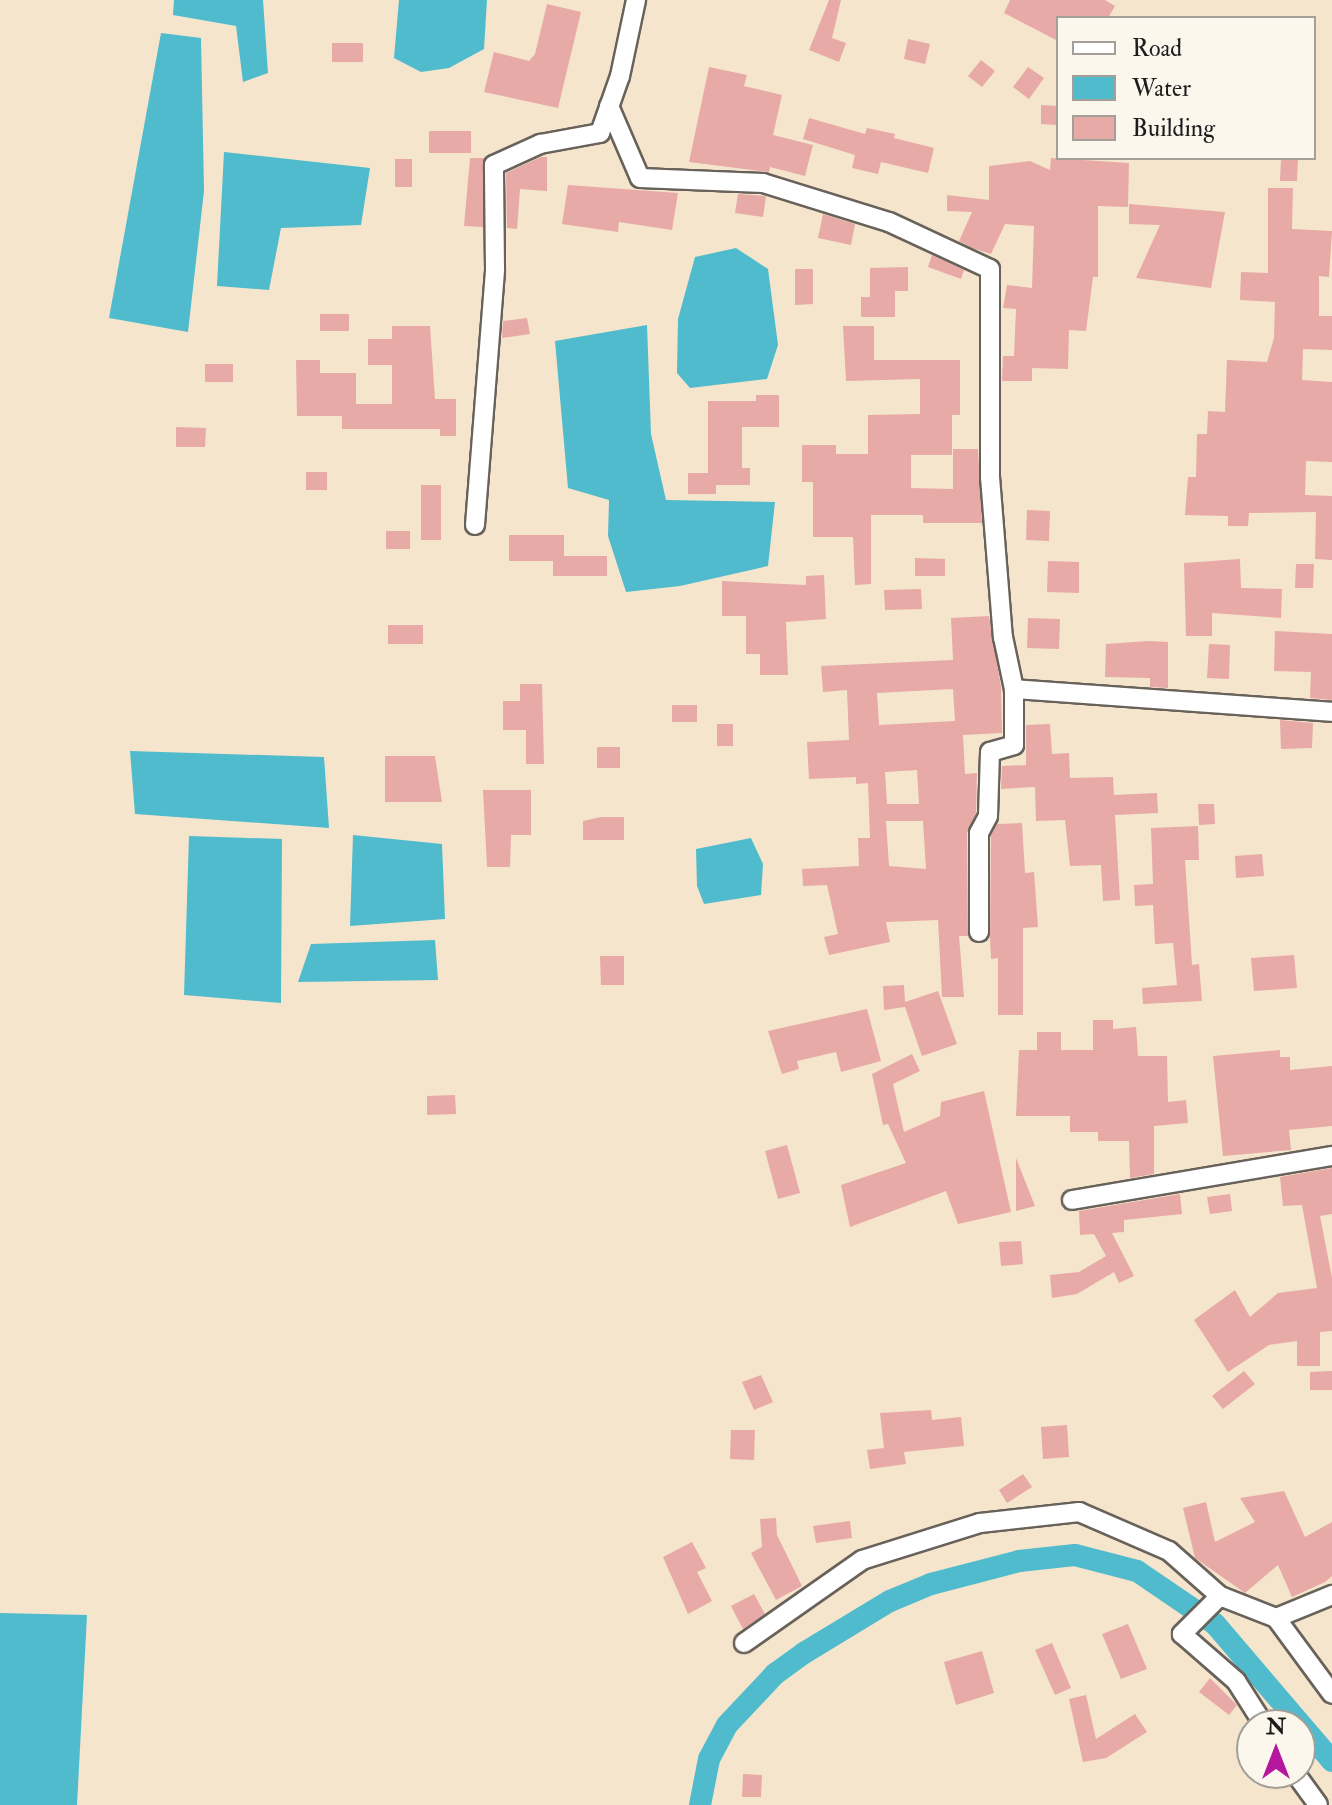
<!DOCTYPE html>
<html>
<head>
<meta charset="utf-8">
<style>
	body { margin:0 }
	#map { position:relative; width:1332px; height:1805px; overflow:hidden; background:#f5e5cc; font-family:"IM FELL Double Pica",serif }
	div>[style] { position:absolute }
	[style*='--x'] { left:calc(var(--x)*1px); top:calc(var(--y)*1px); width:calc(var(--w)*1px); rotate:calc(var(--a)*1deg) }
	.water>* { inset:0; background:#50bbcd }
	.canal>* { height:22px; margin:-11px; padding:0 11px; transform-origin:11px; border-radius:11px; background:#50bbcd }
	.building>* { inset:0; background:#e7aaa7 }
	.roads { filter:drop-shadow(2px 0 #68625a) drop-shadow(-2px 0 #68625a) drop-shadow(0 2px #68625a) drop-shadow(0 -2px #68625a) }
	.street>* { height:18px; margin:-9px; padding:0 9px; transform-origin:9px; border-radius:9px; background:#fff }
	span { translate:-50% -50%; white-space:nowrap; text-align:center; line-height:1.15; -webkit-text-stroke:6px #fbf7ec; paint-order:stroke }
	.legend { position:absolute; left:1056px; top:16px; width:260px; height:144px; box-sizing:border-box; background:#fbf7ec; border:2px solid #a29f99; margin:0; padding:10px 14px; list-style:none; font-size:24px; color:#1c1c1c }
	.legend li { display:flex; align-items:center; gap:16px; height:40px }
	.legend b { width:40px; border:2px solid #a29f99 }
	.north { position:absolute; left:1236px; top:1709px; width:80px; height:80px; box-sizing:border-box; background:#fbf7ec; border:2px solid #a29f99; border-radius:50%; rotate:0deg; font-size:22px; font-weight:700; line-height:32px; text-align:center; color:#1c1c1c }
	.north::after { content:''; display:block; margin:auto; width:28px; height:36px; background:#b5179e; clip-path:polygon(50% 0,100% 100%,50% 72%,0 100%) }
</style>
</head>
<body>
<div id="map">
	<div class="water">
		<i style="clip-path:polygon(174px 0,263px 0,268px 73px,243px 82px,236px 26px,173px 15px)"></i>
		<i style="clip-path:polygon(399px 0,487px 0,484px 49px,449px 68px,421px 72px,394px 58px)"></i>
		<i style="clip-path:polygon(161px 33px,201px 38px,204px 191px,188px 332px,109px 318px)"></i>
		<i style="clip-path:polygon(224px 152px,370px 168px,361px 225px,281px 228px,269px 290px,217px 286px)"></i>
		<i style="clip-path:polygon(736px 248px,768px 269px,778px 345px,767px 379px,690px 388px,677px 373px,678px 319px,695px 257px)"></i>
		<i style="clip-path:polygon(647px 325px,651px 434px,666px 500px,775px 502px,768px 566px,680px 586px,626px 592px,608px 536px,609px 500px,568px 488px,555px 341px)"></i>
		<i style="clip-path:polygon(130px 751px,324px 757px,329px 828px,135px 814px)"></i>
		<i style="clip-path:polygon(353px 835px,442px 844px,445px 919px,350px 926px)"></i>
		<i style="clip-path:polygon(189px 836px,282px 839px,281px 1003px,184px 995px)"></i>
		<i style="clip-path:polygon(751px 838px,763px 864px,761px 895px,704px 904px,697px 886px,696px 849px)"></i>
		<i style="clip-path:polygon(435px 940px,438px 980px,298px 982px,311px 944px)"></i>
		<i style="clip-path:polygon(0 1613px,87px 1615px,77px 1805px,0 1805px)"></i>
	</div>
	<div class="canal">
		<i style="--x:700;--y:1805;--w:47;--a:-78.9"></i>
		<i style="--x:709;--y:1759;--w:38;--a:-62"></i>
		<i style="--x:727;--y:1725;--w:70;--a:-46.7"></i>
		<i style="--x:775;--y:1674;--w:36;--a:-36"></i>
		<i style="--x:804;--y:1653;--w:100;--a:-31.2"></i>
		<i style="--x:890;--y:1601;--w:44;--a:-22.5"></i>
		<i style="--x:931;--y:1584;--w:91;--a:-14.6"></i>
		<i style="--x:1019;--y:1561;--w:56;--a:-6.1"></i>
		<i style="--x:1075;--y:1555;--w:64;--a:14.5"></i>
		<i style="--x:1137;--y:1571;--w:94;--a:34.2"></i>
		<i style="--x:1215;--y:1624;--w:180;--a:49.5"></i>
	</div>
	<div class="building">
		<i style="clip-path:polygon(829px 0,841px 0,832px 38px,846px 43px,839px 62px,809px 50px)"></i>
		<i style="clip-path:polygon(1010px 0,1105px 0,1115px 6px,1108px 18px,1058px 18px,1058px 41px,1004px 13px)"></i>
		<i style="clip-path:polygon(547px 4px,581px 12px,558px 108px,484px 92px,494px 52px,529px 61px,535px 54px)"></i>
		<i style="clip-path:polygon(908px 39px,930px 44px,925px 64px,904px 59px)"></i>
		<i style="clip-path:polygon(332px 43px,363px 43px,363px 62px,332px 62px)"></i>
		<i style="clip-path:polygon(981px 60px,995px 71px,982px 87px,968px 76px)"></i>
		<i style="clip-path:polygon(709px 67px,747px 75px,744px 86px,782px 95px,773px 135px,813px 145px,805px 176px,770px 167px,769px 172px,689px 162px)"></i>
		<i style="clip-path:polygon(1028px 67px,1044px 78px,1029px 99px,1013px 87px)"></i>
		<i style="clip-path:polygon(1041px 105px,1058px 106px,1058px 125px,1041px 124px)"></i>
		<i style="clip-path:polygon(809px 118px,865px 134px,867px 128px,895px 134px,894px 138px,934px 148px,928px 173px,881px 162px,878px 174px,852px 168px,855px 155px,803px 139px)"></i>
		<i style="clip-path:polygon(429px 131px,471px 131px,471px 153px,429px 153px)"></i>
		<i style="clip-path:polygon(541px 157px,547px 157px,547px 191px,520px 189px,517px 229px,507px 228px,506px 173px)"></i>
		<i style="clip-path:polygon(470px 158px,485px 158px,483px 227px,464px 226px)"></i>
		<i style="clip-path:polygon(1051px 158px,1129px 163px,1128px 207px,1098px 206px,1098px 277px,1093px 277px,1086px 331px,1069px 330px,1068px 369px,1032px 368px,1032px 381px,1002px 381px,1003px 356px,1014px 356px,1016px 309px,1003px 308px,1007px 285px,1032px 288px,1034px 226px,1005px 224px,991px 254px,972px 248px,959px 241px,972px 212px,947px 211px,947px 195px,989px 200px,989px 166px,1030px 161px,1050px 170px)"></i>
		<i style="clip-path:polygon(1281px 158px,1298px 158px,1297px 181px,1280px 181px)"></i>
		<i style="clip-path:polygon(395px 159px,412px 159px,412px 187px,395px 187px)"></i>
		<i style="clip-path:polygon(568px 185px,678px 193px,672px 230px,619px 222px,618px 232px,562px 224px)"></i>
		<i style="clip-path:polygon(1268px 188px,1293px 188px,1292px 229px,1332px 231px,1329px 277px,1319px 276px,1319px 316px,1332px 316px,1332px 350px,1303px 349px,1302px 380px,1332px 382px,1332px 462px,1306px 461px,1305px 495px,1332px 496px,1332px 560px,1315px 559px,1316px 512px,1249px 513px,1248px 526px,1228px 526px,1228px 516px,1185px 515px,1188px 477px,1196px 477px,1197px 434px,1207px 434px,1208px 411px,1225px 412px,1227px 360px,1267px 362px,1274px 338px,1275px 302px,1240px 300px,1241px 272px,1268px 273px)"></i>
		<i style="clip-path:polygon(738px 194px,766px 196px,763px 217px,735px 213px)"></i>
		<i style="clip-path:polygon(1129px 204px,1225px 212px,1211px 288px,1136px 278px,1160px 225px,1129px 224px)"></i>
		<i style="clip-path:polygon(823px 214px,855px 224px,851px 245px,818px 238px)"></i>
		<i style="clip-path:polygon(932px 255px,964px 270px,961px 279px,928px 267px)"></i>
		<i style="clip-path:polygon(908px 267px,908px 291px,895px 291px,895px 317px,861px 317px,861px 297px,870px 297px,870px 268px)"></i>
		<i style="clip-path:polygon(795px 269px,813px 269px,813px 304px,795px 305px)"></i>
		<i style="clip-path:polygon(320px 314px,349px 314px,349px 331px,320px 331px)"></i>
		<i style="clip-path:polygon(527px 318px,530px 334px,502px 338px,503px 321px)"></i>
		<i style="clip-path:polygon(392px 326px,430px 326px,435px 399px,456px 399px,456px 436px,440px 436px,440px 429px,342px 429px,342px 416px,297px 416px,296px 360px,320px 360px,320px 373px,356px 373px,356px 404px,392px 404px,392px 365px,368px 365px,368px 339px,392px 339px)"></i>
		<i style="clip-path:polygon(843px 326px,874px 326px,874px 360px,960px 360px,960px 415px,952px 415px,952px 455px,911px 455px,911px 488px,953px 489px,953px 449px,978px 449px,982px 523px,923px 523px,923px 515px,871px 515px,871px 584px,855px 585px,853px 537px,813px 537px,813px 482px,802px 482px,802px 445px,836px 445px,836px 454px,868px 454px,868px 415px,920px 414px,920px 379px,846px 381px)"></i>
		<i style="clip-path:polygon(205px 364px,233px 364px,233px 382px,205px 382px)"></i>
		<i style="clip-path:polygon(756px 395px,779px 395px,779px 427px,742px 427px,742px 468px,750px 468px,750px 485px,716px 485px,716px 494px,688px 494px,688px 473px,708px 473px,708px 401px,756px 401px)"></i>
		<i style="clip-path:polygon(176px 427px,206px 428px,205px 447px,176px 447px)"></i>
		<i style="clip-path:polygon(306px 472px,327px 472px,327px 490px,306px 490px)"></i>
		<i style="clip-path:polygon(421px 485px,441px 485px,441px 540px,421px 540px)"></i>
		<i style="clip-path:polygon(1027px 510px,1050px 511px,1049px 541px,1026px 540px)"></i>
		<i style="clip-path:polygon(386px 531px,410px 531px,410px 549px,386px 549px)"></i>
		<i style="clip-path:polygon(509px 535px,564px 535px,564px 556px,607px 556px,607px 576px,553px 576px,553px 561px,509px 561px)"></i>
		<i style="clip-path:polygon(915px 558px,945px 559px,945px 576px,915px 576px)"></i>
		<i style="clip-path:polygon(1240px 559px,1241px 588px,1282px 589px,1281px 618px,1212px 613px,1212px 636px,1186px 636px,1184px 563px)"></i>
		<i style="clip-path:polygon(1048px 561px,1079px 562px,1079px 593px,1047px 592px)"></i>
		<i style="clip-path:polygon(1296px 564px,1314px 564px,1313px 588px,1295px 588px)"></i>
		<i style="clip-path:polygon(824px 575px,826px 619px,786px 622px,788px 675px,760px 675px,760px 654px,746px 654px,746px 616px,722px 616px,722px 581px,806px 585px,806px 576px)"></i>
		<i style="clip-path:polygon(921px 589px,922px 609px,885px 610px,884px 590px)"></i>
		<i style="clip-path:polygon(evenodd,989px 616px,1001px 687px,1002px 733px,963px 735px,965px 774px,977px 773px,976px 813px,967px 833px,968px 936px,959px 936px,964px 997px,942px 997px,938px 920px,886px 922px,890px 942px,829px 955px,824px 937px,838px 934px,827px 885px,803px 886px,802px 869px,859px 866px,858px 838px,870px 838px,868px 783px,856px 784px,856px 777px,809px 779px,807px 742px,849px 740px,847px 690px,823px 692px,821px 666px,953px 660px,951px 618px,989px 616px,953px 689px,955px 721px,879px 725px,877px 693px,953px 689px,989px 616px,917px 770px,919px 804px,887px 804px,885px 772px,917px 770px,989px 616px,886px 821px,923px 821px,926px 869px,889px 866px,886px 821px)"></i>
		<i style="clip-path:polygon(1028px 618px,1060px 619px,1059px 649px,1027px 648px)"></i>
		<i style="clip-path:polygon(388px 625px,423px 625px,423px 644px,388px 644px)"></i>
		<i style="clip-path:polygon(1275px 631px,1332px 634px,1332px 700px,1310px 698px,1311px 672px,1274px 671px)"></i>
		<i style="clip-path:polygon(1148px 641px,1168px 642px,1168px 688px,1150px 687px,1150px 678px,1105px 677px,1106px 644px)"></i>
		<i style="clip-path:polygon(1209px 644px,1230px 645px,1229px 679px,1207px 678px)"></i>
		<i style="clip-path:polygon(520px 684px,542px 684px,544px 764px,526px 764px,526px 730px,503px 730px,503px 701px,520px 701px)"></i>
		<i style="clip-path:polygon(672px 705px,697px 705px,697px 722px,672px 722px)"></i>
		<i style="clip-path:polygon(1280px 720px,1313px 723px,1312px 748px,1281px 749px)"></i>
		<i style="clip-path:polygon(717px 724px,733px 724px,733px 746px,717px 746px)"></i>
		<i style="clip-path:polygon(1050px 724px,1052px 754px,1069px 753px,1070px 778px,1113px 777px,1114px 795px,1157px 793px,1158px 813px,1115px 815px,1120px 900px,1103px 901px,1101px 865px,1070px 866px,1065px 820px,1036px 821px,1035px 787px,1001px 789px,1002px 766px,1026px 765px,1026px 725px)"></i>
		<i style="clip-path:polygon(597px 747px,620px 747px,620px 768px,597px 768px)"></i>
		<i style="clip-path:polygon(385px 756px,435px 756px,442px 802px,385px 802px)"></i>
		<i style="clip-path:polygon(483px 790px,531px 790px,531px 835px,511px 835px,510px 867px,487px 867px)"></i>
		<i style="clip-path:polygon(1198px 804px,1214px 804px,1215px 824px,1199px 825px)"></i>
		<i style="clip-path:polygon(601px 817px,624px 817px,624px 840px,583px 840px,583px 821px)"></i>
		<i style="clip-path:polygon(1022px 823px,1025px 873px,1034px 872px,1038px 927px,1023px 928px,1023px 1015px,998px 1015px,998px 958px,991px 959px,990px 936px,991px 836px,997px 824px)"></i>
		<i style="clip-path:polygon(1198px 826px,1199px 860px,1185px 860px,1192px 965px,1199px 964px,1202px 1001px,1143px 1004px,1142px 988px,1177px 985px,1173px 943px,1155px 944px,1153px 905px,1135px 906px,1134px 885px,1153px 884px,1151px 828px)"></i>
		<i style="clip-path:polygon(1262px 854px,1264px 876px,1236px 878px,1235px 856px)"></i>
		<i style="clip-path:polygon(1294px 955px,1297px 988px,1254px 991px,1251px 958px)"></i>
		<i style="clip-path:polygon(600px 956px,624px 956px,624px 985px,601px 985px)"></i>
		<i style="clip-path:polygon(904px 985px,905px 1002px,938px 991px,957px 1044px,922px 1056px,905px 1007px,884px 1010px,883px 986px)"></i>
		<i style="clip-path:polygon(867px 1009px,881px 1061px,841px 1072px,836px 1052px,797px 1061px,799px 1069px,782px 1074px,768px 1031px)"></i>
		<i style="clip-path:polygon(1093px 1020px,1113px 1020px,1113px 1029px,1136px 1027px,1138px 1056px,1167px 1056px,1168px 1102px,1186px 1100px,1188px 1123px,1154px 1126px,1154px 1174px,1130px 1178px,1129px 1141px,1098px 1141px,1098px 1132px,1070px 1132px,1070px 1116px,1016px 1116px,1019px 1050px,1037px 1050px,1037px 1032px,1061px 1032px,1061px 1050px,1093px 1050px)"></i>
		<i style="clip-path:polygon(1280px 1050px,1280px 1057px,1290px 1057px,1290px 1070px,1332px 1066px,1332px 1126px,1289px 1130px,1291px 1150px,1223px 1156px,1213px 1056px)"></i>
		<i style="clip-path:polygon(912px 1054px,920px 1071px,893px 1084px,904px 1132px,940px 1116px,941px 1102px,984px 1091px,1011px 1212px,958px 1224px,946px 1191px,850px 1227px,841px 1185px,906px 1163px,888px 1124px,883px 1125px,872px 1074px)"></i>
		<i style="clip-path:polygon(455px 1095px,456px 1114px,427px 1115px,427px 1096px)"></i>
		<i style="clip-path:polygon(787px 1145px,800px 1193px,778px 1199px,765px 1151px)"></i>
		<i style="clip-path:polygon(1016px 1158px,1035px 1206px,1016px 1211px)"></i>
		<i style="clip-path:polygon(1332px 1168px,1332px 1214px,1320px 1216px,1332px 1278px,1332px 1331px,1320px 1332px,1320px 1366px,1297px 1366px,1297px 1341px,1269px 1345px,1228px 1372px,1194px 1320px,1235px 1290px,1250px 1317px,1278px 1293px,1317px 1288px,1302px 1205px,1283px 1206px,1280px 1177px)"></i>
		<i style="clip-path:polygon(1180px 1194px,1182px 1214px,1124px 1220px,1124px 1232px,1112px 1233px,1134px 1276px,1119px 1283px,1114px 1272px,1077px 1294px,1052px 1298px,1050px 1275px,1079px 1272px,1106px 1256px,1094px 1234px,1080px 1235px,1079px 1211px)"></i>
		<i style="clip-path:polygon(1230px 1194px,1232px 1211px,1210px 1214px,1207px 1197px)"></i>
		<i style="clip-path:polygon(1021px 1241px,1023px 1264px,1001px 1266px,999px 1242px)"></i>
		<i style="clip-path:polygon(1244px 1371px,1255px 1384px,1223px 1409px,1212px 1396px)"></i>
		<i style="clip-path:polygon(1332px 1371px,1332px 1390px,1310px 1390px,1310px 1372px)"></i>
		<i style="clip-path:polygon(761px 1375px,773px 1402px,754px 1410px,742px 1382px)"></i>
		<i style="clip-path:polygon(931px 1410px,932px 1420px,961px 1417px,964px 1446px,904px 1452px,906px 1464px,870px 1469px,867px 1450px,884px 1448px,880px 1413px)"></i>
		<i style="clip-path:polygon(1067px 1425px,1069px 1457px,1043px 1459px,1041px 1427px)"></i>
		<i style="clip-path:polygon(731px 1430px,755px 1430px,754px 1460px,730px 1459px)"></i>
		<i style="clip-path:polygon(1023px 1474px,1032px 1487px,1007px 1503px,999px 1490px)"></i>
		<i style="clip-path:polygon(1284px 1491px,1305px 1537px,1332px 1522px,1332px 1576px,1325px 1582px,1292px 1597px,1278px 1565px,1245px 1593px,1195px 1558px,1183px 1508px,1206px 1502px,1215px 1542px,1255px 1522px,1240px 1498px)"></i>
		<i style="clip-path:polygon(776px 1518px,777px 1535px,802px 1586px,776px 1600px,751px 1553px,762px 1547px,760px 1519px)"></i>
		<i style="clip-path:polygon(850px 1521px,852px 1538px,816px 1543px,813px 1526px)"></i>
		<i style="clip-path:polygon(692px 1542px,706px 1568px,697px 1572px,712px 1601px,688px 1614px,663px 1557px)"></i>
		<i style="clip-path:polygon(754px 1594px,765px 1614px,743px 1629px,731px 1606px)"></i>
		<i style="clip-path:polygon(1128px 1624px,1147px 1669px,1121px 1679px,1102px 1634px)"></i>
		<i style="clip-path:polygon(1052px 1643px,1071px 1688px,1055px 1695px,1035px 1650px)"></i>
		<i style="clip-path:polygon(982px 1651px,994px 1693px,956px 1705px,944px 1662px)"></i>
		<i style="clip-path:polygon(1210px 1678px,1237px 1705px,1229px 1715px,1199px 1692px)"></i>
		<i style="clip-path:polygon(1086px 1695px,1096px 1739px,1135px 1714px,1147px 1732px,1106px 1758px,1083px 1762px,1069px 1699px)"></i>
		<i style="clip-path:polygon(743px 1774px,762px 1775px,761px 1797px,742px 1797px)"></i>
	</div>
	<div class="roads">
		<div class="street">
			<i style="--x:609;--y:106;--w:78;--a:66.7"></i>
			<i style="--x:640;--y:178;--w:123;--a:2.3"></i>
			<i style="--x:763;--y:183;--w:132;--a:17.2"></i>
			<i style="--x:889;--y:222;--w:111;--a:25"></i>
			<i style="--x:990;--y:269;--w:208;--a:90"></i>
			<i style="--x:990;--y:477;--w:161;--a:85.4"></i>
			<i style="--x:1003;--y:637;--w:53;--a:78.1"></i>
			<i style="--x:1014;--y:689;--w:319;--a:4.1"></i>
			<i style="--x:475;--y:525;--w:257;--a:-85.5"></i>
			<i style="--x:495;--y:269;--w:104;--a:-90.6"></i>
			<i style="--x:494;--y:165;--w:51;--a:-24.5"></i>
			<i style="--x:540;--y:144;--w:61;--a:-10.4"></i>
			<i style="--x:600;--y:133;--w:60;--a:-70.7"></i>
			<i style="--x:620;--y:76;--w:78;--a:-78.1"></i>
			<i style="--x:979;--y:932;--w:99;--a:-90"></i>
			<i style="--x:979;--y:833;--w:19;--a:-62"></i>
			<i style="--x:988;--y:816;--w:64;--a:-88.2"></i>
			<i style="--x:990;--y:752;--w:25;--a:-16"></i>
			<i style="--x:1014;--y:745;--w:56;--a:-90"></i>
			<i style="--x:1072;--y:1200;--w:264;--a:-9.6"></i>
			<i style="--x:1220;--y:1596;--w:54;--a:135"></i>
			<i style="--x:1182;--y:1634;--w:72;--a:41"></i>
			<i style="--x:1236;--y:1681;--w:52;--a:57.5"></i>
			<i style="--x:1276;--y:1618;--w:61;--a:-22.3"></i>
			<i style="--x:744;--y:1643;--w:144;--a:-35.1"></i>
			<i style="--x:862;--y:1560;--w:124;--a:-17.4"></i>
			<i style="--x:980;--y:1523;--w:100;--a:-6.3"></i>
			<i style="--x:1079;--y:1512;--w:98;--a:23.4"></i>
			<i style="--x:1169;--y:1551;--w:68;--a:41.4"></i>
			<i style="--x:1220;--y:1596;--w:60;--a:21.4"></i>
			<i style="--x:1276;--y:1618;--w:94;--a:53.6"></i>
			<i style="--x:1295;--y:1773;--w:39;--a:54"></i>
		</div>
	</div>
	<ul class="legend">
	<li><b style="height:10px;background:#fff"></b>Road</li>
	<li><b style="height:22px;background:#50bbcd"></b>Water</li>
	<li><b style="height:22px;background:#e7aaa7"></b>Building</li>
	</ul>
	<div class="north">N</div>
</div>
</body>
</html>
